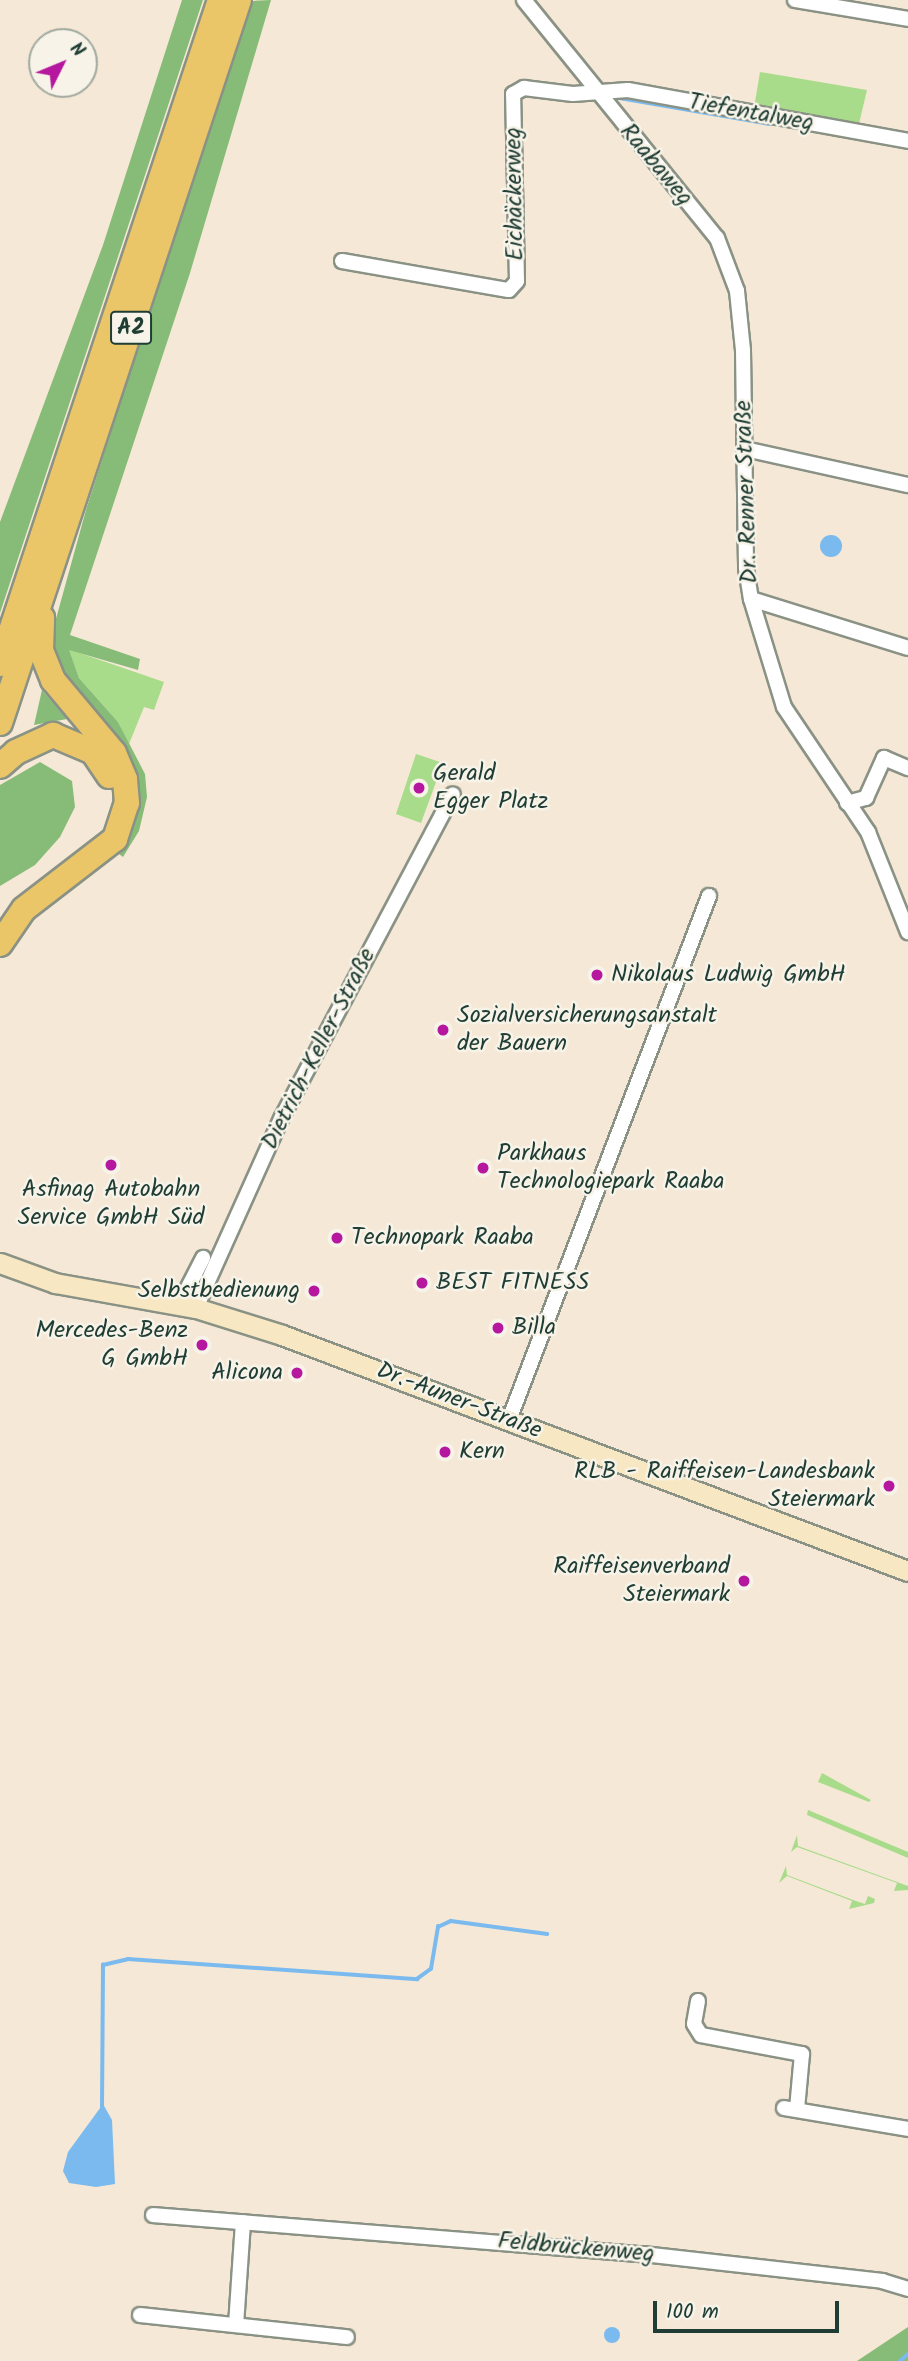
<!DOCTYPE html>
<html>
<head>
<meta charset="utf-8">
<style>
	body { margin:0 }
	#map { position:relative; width:908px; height:2361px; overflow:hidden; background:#f6e8d6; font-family:Kalam,sans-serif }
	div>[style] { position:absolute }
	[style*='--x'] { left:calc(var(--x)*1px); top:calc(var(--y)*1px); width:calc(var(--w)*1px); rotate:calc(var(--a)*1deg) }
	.green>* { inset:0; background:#a8dc8b }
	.forest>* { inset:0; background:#86bc77 }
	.water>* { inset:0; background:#7abaee }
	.round { border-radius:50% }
	.stream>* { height:3.5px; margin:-1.75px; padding:0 1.75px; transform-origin:1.75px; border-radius:1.75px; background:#7abaee }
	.roads { filter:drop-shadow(2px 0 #8a9285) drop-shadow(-2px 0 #8a9285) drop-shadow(0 2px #8a9285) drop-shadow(0 -2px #8a9285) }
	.minor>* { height:14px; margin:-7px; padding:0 7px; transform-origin:7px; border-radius:7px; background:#fff }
	.secondary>* { height:19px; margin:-9.5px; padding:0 9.5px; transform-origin:9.5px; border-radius:9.5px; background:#f7e8c3 }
	.motorway>* { height:24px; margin:-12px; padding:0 12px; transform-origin:12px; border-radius:12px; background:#ebc669 }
	.dots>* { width:19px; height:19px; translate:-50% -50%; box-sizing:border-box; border:4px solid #f7f3e8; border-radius:50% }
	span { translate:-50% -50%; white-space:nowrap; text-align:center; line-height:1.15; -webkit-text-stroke:5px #f7f3e8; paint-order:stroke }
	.shield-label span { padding:2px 5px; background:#f7f3e8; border:2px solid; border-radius:5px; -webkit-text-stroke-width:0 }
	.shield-label { font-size:23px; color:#1f3d34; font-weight:700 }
	.street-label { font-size:24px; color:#1f3d34 }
	.poi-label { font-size:24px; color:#1f3d34 }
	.left { translate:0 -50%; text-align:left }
	.right { translate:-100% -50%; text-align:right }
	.north { position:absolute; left:28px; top:28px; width:70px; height:70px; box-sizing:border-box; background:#f7f3e8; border:2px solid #a1aaa0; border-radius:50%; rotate:47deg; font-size:19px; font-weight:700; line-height:28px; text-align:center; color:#1f3d34 }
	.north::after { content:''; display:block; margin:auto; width:24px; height:32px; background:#b5179e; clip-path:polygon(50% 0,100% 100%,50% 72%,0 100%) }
	.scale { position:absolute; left:653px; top:2301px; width:186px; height:32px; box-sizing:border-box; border:4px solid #1f3d34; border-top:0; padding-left:9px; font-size:21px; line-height:24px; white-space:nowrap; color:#1f3d34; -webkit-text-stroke:5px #f7f3e8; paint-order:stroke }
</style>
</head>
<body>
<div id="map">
	<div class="green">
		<i style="clip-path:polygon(760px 72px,867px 90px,858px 128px,754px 108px)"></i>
		<i style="clip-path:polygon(68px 649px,164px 682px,154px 710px,144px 707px,129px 744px,118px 722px,79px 678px)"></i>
		<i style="clip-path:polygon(416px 754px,443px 763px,421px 823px,396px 814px)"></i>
		<i style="clip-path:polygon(822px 1773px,871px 1800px,869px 1802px,818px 1782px)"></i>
		<i style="clip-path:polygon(808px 1810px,908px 1852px,908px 1858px,807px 1815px)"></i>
		<i style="clip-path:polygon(797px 1835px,798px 1846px,908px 1886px,908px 1890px,894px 1891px,897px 1883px,797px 1847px,791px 1852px)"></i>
		<i style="clip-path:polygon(786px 1866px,787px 1875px,853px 1900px,865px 1904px,868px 1896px,875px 1899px,874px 1903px,849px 1909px,852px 1901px,787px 1876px,779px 1883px)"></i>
	</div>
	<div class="forest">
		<i style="clip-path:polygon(182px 0,203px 0,0 613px,0 522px,103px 245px)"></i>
		<i style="clip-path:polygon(271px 0,190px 273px,70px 635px,140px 659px,138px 670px,69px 650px,79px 678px,118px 722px,145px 774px,147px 797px,139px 831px,123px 857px,115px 851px,133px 807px,65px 681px,54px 653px,54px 626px,86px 510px,249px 1px)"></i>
		<i style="clip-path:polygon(42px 690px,67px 719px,34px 725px)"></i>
		<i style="clip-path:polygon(40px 762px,72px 781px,75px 807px,60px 837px,35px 865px,0 886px,0 785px)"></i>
		<i style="clip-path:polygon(908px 2327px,908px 2361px,857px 2361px)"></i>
	</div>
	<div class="water">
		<i class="round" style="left:820px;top:535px;width:22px;height:22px"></i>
		<i style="clip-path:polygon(103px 2104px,112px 2120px,115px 2184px,96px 2187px,69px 2183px,63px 2171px,68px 2152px)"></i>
		<i class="round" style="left:604px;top:2327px;width:16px;height:16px"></i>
	</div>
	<div class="stream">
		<i style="--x:614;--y:97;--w:158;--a:9.8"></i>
		<i style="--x:798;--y:128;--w:29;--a:10"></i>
		<i style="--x:102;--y:2109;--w:144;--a:-89.6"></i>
		<i style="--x:103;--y:1965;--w:26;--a:-13"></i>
		<i style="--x:128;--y:1959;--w:290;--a:4"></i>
		<i style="--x:417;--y:1979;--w:17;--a:-36"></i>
		<i style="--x:431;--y:1969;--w:43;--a:-80.5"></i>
		<i style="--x:438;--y:1927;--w:14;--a:-25"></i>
		<i style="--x:451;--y:1921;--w:97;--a:7.7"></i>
		<i style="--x:900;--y:2361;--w:11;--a:-41"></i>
	</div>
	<div class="roads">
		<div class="minor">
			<i style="--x:524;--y:0;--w:306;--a:51"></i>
			<i style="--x:717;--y:238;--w:57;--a:69.3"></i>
			<i style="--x:737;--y:291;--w:59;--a:84.2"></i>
			<i style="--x:743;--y:350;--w:218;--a:89.2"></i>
			<i style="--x:746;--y:568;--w:31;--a:81"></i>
			<i style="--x:751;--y:599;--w:113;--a:73"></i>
			<i style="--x:784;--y:707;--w:151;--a:56.1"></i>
			<i style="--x:868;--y:832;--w:108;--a:68.2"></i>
			<i style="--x:795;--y:0;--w:115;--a:9.5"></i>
			<i style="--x:342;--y:261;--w:169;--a:9.9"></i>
			<i style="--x:509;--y:290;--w:12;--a:-48"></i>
			<i style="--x:517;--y:281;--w:187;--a:-91.2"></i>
			<i style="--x:513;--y:94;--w:13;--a:-29"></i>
			<i style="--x:524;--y:88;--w:49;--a:7"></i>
			<i style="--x:573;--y:94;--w:55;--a:-4.2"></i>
			<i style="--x:628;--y:90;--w:285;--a:10.3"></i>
			<i style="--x:745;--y:449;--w:167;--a:12.5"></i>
			<i style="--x:751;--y:599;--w:164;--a:17.3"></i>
			<i style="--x:847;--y:803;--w:20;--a:-15"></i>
			<i style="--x:866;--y:798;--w:44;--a:-65.8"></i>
			<i style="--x:884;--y:758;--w:26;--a:23"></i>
			<i style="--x:179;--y:1305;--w:53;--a:-62.9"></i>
			<i style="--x:196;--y:1308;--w:209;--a:-65.8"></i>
			<i style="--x:282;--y:1117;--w:365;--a:-62.1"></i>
			<i style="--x:509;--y:1420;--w:561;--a:-69.11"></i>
			<i style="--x:698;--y:2001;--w:23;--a:100"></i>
			<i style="--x:694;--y:2024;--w:13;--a:58"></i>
			<i style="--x:701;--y:2035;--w:103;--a:10.7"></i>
			<i style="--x:802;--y:2054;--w:55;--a:95.2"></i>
			<i style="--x:784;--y:2108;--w:126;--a:9.6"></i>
			<i style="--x:153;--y:2215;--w:492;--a:4.6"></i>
			<i style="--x:643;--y:2254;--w:241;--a:6.4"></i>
			<i style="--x:882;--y:2281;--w:27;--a:17"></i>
			<i style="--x:140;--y:2315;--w:208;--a:6.1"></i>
			<i style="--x:236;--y:2325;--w:103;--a:-86.1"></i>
		</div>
		<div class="secondary">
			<i style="--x:0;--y:1263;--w:59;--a:20"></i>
			<i style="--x:55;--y:1283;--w:143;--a:10.1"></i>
			<i style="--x:196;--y:1308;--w:90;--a:17.4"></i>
			<i style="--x:282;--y:1335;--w:669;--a:20.66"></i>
		</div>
		<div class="motorway">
			<i style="--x:0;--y:664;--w:699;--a:-71.67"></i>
			<i style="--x:0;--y:723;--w:761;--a:-71.71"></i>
			<i style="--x:0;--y:766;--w:21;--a:-41"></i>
			<i style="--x:16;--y:752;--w:41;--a:-24.7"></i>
			<i style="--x:53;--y:735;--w:43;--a:23"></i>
			<i style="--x:93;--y:752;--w:29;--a:56"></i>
			<i style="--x:0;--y:944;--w:42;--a:-55.6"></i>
			<i style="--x:24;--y:909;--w:115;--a:-37.6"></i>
			<i style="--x:115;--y:839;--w:38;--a:-72"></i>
			<i style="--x:127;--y:803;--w:24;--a:-95"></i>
			<i style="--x:125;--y:779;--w:28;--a:-113"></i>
			<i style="--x:114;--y:753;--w:95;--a:-129.9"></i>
			<i style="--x:53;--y:680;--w:32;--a:-112"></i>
			<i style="--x:41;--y:650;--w:32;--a:-88"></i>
		</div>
	</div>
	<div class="dots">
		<i style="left:419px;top:788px;background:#b5179e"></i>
		<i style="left:597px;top:975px;background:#b5179e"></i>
		<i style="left:443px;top:1030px;background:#b5179e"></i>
		<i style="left:111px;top:1165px;background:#b5179e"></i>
		<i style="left:483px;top:1168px;background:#b5179e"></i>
		<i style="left:337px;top:1238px;background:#b5179e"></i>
		<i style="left:422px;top:1283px;background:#b5179e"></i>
		<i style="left:314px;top:1291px;background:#b5179e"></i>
		<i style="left:498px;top:1328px;background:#b5179e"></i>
		<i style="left:202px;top:1345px;background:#b5179e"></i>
		<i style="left:297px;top:1373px;background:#b5179e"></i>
		<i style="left:445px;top:1452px;background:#b5179e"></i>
		<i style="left:889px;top:1486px;background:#b5179e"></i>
		<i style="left:744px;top:1581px;background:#b5179e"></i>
	</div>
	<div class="shield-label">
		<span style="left:131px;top:328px">A2</span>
	</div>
	<div class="street-label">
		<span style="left:751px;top:113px;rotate:10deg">Tiefentalweg</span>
		<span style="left:656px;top:165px;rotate:50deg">Raabaweg</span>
		<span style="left:515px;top:194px;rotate:-91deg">Eichäckerweg</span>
		<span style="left:747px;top:492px;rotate:-92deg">Dr. Renner Straße</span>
		<span style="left:319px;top:1049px;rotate:-63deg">Dietrich-Keller-Straße</span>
		<span style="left:459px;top:1401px;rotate:21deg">Dr.-Auner-Straße</span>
		<span style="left:576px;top:2248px;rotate:5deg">Feldbrückenweg</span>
	</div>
	<div class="poi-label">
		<span class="left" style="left:433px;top:788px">Gerald<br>Egger Platz</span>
		<span class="left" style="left:611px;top:975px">Nikolaus Ludwig GmbH</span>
		<span class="left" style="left:457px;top:1030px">Sozialversicherungsanstalt<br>der Bauern</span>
		<span class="left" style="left:497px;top:1168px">Parkhaus<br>Technologiepark Raaba</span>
		<span style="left:111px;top:1204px">Asfinag Autobahn<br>Service GmbH Süd</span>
		<span class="left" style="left:351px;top:1238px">Technopark Raaba</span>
		<span class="left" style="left:436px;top:1283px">BEST FITNESS</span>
		<span class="right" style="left:300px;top:1291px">Selbstbedienung</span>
		<span class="left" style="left:512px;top:1328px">Billa</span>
		<span class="right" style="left:188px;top:1345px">Mercedes-Benz<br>G GmbH</span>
		<span class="right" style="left:283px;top:1373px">Alicona</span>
		<span class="left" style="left:459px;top:1452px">Kern</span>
		<span class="right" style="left:875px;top:1486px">RLB - Raiffeisen-Landesbank<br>Steiermark</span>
		<span class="right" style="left:730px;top:1581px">Raiffeisenverband<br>Steiermark</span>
	</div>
	<div class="north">N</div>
	<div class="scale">100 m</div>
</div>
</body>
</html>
